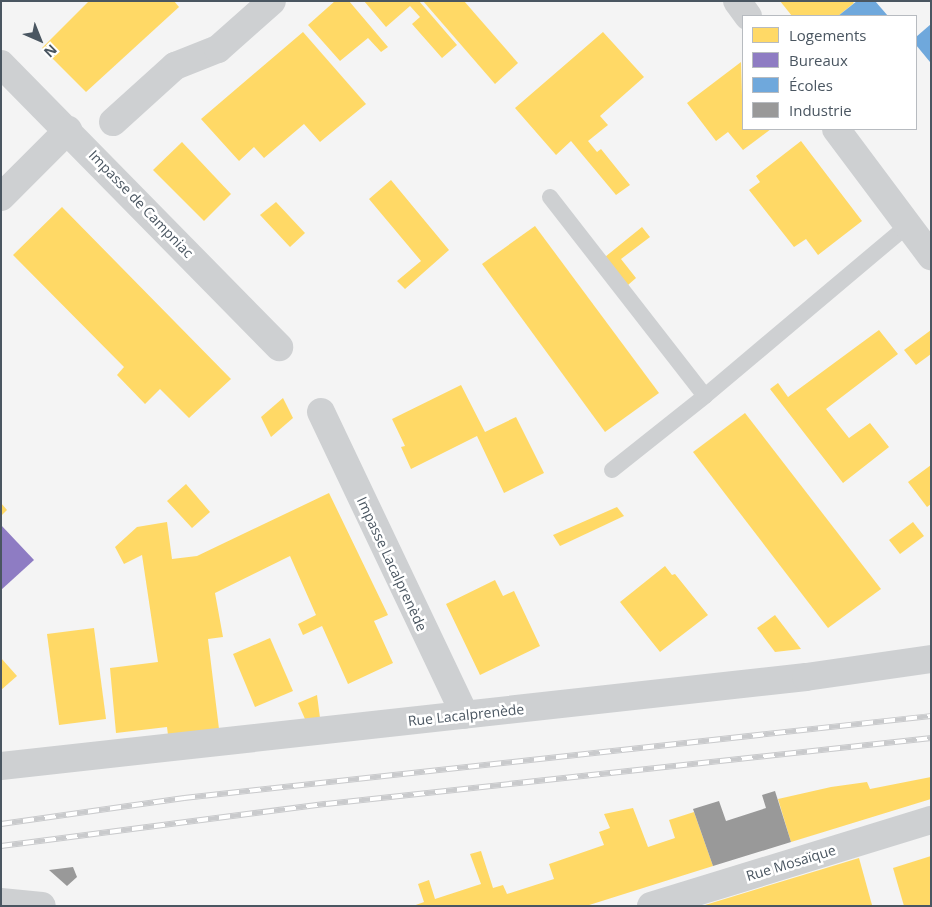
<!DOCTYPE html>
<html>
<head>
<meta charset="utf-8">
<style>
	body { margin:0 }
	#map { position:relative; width:932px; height:907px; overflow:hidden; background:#f4f4f4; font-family:"Open Sans",sans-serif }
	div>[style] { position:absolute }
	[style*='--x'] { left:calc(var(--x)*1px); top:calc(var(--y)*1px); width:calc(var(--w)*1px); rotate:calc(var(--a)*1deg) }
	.homes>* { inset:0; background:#ffd966 }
	.offices>* { inset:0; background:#8e7cc3 }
	.schools>* { inset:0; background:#6fa8dc }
	.industry>* { inset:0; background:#999 }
	.service>* { height:16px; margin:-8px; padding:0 8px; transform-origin:8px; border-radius:8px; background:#ced0d2 }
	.minor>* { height:28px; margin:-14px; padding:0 14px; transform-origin:14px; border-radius:14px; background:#ced0d2 }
	.rail>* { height:5.5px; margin-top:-2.75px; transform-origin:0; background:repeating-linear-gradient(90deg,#fff 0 11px,#c9cacc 0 22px); box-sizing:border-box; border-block:1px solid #c9cacc }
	span { translate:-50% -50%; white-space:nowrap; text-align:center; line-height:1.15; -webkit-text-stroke:5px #fff; paint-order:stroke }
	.street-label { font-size:14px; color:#4a5661 }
	.frame { position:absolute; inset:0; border:2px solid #4a5661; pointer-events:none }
	.legend { position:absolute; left:742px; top:15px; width:175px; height:115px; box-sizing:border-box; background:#fff; border:1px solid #b7bbc0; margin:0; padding:6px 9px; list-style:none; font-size:15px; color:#4a5661 }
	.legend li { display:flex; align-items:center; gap:10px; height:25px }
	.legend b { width:25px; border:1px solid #b7bbc0 }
	.north { position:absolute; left:15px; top:15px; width:50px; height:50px; -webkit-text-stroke:4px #fff; paint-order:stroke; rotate:136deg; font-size:14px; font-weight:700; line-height:20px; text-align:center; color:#4a5661 }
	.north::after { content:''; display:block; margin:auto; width:18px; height:22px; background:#4a5661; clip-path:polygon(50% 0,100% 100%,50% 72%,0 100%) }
</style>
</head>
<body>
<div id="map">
	<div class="homes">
		<i style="clip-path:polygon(89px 1px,174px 1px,179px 7px,86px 92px,42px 48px)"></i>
		<i style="clip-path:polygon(335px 1px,349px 1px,388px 47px,381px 52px,368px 38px,340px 61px,308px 25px)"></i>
		<i style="clip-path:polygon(364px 1px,419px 1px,457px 45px,442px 58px,412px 24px,420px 17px,410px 6px,386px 27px)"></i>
		<i style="clip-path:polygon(423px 1px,464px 1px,518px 63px,495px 84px)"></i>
		<i style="clip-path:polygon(780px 1px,852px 1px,854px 3px,838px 16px,792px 16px)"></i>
		<i style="clip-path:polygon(303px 32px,366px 104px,320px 142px,304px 124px,264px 158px,254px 147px,239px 161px,201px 119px)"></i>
		<i style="clip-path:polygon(603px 32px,644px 77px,600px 116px,608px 125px,588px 141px,597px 152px,601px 149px,630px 185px,616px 195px,571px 141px,556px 155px,515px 108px)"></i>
		<i style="clip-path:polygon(741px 62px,743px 129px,771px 129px,743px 150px,728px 132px,716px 141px,687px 103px)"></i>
		<i style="clip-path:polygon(801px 141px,862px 221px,818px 255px,806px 239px,794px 247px,749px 190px,760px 182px,756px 176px)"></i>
		<i style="clip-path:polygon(182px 142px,231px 194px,204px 221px,153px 170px)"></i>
		<i style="clip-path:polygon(391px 180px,449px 250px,405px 289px,397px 281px,421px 261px,369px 199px)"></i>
		<i style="clip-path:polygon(276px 202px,305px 233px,290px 247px,260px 215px)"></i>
		<i style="clip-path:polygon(62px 207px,231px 379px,189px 418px,160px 389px,145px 404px,117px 375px,124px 367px,13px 255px)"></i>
		<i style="clip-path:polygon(535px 226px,659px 393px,605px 432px,482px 264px)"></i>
		<i style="clip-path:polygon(642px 227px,650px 237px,621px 259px,636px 278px,628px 285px,605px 257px)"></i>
		<i style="clip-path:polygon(879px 330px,898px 354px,826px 409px,849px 438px,870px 423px,889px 447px,843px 483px,770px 389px,778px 383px,788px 397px)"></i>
		<i style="clip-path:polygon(931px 330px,931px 354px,916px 365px,904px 350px)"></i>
		<i style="clip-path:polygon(461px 385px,485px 432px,516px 417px,544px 473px,504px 493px,477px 436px,411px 469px,401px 447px,405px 446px,392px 419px)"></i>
		<i style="clip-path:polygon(283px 398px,293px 418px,271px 437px,261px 417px)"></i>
		<i style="clip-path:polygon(745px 413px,881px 589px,828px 628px,693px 452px)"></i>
		<i style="clip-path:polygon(931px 465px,931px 504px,927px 507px,908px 482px)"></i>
		<i style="clip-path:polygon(186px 484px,210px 512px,192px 528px,167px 501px)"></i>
		<i style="clip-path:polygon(329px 493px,388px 615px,374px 621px,393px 663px,348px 684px,322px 626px,303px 635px,298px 624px,316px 615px,290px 556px,215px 593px,223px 637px,208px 639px,219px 729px,168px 735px,167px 727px,116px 733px,110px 668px,158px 662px,142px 555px,124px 564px,115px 547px,137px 527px,167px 522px,172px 559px,197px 556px)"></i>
		<i style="clip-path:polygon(1px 503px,7px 510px,1px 516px)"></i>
		<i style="clip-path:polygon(617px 507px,624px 516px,560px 546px,553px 535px)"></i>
		<i style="clip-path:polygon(913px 522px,924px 536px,900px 554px,889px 540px)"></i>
		<i style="clip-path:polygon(665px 566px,672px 575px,675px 574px,708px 615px,660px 652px,620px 602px)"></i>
		<i style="clip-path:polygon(495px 580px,503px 596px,514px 591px,540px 646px,480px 675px,446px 604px)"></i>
		<i style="clip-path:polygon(775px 615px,801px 649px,775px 652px,757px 628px)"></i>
		<i style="clip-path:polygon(94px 628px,106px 719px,59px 725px,47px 634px)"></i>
		<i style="clip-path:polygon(270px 638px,293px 691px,255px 707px,233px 654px)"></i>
		<i style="clip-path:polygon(1px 658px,17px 676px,1px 690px)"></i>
		<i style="clip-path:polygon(317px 695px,320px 718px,305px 719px,298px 703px)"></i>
		<i style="clip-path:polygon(931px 777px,931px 799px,791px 842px,778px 799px,831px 787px,867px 782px,870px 789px)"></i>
		<i style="clip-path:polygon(633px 808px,648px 847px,675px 838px,669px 820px,694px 812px,713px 866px,586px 906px,413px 906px,424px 902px,418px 884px,429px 880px,435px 899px,481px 884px,470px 854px,481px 851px,493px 888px,503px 885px,507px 894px,554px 879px,549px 864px,604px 845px,599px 832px,610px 828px,604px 814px)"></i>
		<i style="clip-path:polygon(931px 856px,931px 906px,904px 906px,893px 868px)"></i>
		<i style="clip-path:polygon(859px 858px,872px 905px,705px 906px,705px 905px)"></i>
	</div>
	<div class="offices">
		<i style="clip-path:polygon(1px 525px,34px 560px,1px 590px)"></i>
	</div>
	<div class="schools">
		<i style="clip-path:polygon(857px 1px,875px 1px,888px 16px,838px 16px)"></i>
		<i style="clip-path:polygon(931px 24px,931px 61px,930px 62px,916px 45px,916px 37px)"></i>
	</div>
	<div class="industry">
		<i style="clip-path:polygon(775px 791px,791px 842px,713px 866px,693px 809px,719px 801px,726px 821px,766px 808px,762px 795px)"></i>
		<i style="clip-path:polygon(73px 867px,77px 877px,67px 886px,49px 870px)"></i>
	</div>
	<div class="service">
		<i style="--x:550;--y:197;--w:252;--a:52.1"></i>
		<i style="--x:612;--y:470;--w:119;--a:-38.5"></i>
		<i style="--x:705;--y:396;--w:267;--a:-40.1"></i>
	</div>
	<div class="minor">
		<i style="--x:737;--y:1;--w:19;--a:54"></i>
		<i style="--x:1;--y:64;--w:397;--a:45.5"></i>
		<i style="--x:113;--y:122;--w:84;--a:-42.1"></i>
		<i style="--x:175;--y:66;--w:46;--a:-21.6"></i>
		<i style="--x:218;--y:49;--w:72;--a:-41.6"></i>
		<i style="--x:836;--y:129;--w:159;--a:53.2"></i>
		<i style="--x:1;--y:197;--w:95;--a:-45"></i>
		<i style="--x:321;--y:412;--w:335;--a:64.6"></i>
		<i style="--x:1;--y:766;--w:810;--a:-6.31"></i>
		<i style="--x:806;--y:677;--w:126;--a:-8.2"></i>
		<i style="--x:1;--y:902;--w:41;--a:5.6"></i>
		<i style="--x:651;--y:906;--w:293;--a:-17.1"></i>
	</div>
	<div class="rail">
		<i style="--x:1;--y:824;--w:185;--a:-8.1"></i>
		<i style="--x:184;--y:798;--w:751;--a:-6.26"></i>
		<i style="--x:1;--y:846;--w:328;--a:-7.4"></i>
		<i style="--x:326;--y:804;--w:609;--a:-6.23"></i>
	</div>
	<div class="street-label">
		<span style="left:141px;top:204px;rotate:46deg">Impasse de Campniac</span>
		<span style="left:392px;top:564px;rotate:65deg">Impasse Lacalprenède</span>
		<span style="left:466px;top:715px;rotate:-6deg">Rue Lacalprenède</span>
		<span style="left:791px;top:863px;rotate:-17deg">Rue Mosaïque</span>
	</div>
	<div class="frame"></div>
	<ul class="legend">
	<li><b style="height:14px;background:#ffd966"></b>Logements</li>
	<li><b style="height:14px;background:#8e7cc3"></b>Bureaux</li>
	<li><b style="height:14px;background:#6fa8dc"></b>Écoles</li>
	<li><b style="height:14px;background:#999"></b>Industrie</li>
	</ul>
	<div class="north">N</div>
</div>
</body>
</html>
